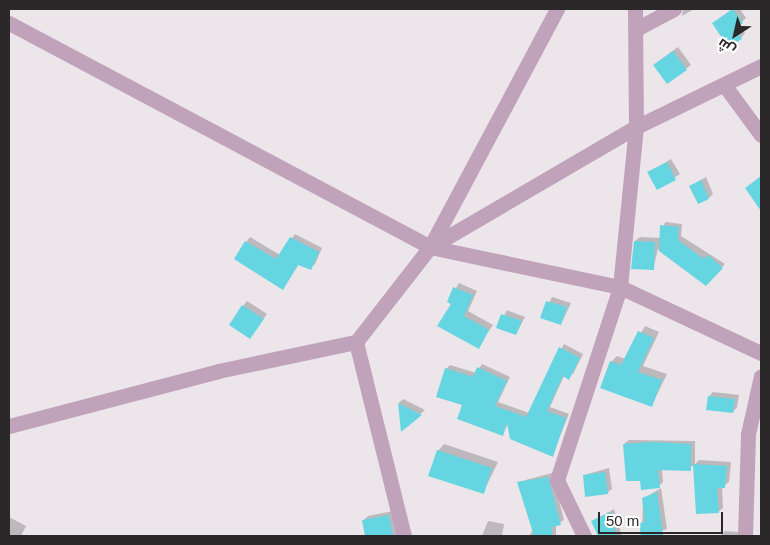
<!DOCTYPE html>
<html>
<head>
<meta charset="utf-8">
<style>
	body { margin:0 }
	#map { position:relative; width:770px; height:545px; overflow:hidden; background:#ece6eb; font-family:Helvetica,Cairo,sans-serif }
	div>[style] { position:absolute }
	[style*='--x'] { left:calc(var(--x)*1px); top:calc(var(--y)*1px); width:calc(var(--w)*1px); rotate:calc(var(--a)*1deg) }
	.shadow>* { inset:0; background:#0003 }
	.building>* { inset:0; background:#65d6e1 }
	.minor>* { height:15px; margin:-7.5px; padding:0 7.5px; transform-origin:7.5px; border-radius:7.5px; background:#c0a3bb }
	span { translate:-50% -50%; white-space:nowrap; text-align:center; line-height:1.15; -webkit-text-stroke:4px #fff; paint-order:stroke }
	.frame { position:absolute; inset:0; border:10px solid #2b282a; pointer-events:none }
	.north { position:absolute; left:710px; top:10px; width:50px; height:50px; -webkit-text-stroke:4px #fff; paint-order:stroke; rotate:215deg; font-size:14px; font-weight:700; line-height:20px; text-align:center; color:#2b282a }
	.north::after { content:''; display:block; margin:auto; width:18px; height:22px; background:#2b282a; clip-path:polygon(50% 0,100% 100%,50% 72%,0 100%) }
	.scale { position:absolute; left:598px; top:512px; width:125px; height:22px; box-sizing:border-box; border:2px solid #2b282a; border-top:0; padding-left:6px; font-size:15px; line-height:18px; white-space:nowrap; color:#2b282a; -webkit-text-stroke:4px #fff; paint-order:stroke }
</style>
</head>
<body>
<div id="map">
	<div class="shadow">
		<i style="clip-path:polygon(683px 9px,694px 9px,682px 16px)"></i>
		<i style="clip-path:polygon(732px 9px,740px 9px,746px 18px,739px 24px,745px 33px,741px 38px,714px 23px)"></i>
		<i style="clip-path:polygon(678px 47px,691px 65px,668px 82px,659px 61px)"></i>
		<i style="clip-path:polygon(671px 159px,680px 174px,658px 188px,649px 173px)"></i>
		<i style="clip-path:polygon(706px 177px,713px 194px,709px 198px,691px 186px)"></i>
		<i style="clip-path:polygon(665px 222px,682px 224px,681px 236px,725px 264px,706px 284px,658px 249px,653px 269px,635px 241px,640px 237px,661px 238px)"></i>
		<i style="clip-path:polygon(295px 234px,322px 248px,315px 264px,311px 268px,299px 264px,283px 288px,246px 242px,250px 237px,280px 255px)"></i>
		<i style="clip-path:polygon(459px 283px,477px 291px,468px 311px,493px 325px,478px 347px,448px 301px)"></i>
		<i style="clip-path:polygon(552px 297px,571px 303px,561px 324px,542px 317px)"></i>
		<i style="clip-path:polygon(247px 301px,267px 314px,250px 337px,243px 306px)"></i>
		<i style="clip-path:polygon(507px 310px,525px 317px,516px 334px,498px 327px)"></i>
		<i style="clip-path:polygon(645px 326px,659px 332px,643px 366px,667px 374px,652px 405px,611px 362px,617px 356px,626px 359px)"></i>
		<i style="clip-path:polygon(564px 344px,583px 354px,573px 374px,564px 376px,550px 407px,569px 414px,552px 455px,508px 424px,502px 435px,464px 404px,446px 369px,450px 365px,476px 373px,482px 364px,510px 377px,498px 402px,529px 413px)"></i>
		<i style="clip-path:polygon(713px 392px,739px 395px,737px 407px,733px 412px,709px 396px)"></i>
		<i style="clip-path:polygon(403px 399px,425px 410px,402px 430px,399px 403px)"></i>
		<i style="clip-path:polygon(629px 440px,695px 441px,695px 464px,699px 460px,731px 462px,729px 482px,722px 487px,723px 508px,718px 512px,694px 466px,662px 469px,663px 482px,659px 486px,641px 480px,624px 444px)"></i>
		<i style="clip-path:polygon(444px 444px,498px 462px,483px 493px,438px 451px)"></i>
		<i style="clip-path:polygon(609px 468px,612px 489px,607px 493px,584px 475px)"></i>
		<i style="clip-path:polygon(552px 473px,564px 520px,556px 525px,556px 536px,529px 536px,533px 530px,518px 482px)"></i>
		<i style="clip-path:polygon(661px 488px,667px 529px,642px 536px,643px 499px)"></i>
		<i style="clip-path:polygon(614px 509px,622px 536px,600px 536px,593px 521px)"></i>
		<i style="clip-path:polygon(393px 511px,398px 536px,367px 536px,364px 520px,368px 516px)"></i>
		<i style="clip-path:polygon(9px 517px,26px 526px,21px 536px,9px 536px)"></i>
		<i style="clip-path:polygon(488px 521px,504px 524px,502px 536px,482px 536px)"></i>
		<i style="clip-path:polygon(725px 531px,738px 532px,738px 536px,720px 536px)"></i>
	</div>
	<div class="building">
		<i style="clip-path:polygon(733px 9px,743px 23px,735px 28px,742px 39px,728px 47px,712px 23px)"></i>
		<i style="clip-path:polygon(673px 51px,687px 70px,667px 84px,653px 65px)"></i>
		<i style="clip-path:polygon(667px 162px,676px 180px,657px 190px,647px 172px)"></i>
		<i style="clip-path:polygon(761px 176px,761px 211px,745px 188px)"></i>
		<i style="clip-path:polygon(701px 180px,709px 199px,698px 204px,689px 186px)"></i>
		<i style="clip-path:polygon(660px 225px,679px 227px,678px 240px,704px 259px,708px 255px,723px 268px,706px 286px,659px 251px)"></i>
		<i style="clip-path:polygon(290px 237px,319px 252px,311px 270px,298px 265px,283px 290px,234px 259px,245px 241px,276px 259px)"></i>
		<i style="clip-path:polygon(634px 241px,655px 242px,654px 270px,631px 269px)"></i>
		<i style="clip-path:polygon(453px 287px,473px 295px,464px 316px,489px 330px,479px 349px,437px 326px,451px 304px,447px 302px)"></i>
		<i style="clip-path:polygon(546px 301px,567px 307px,561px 325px,540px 318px)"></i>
		<i style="clip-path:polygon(242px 305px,264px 319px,250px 339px,229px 325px)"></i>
		<i style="clip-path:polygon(501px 314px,522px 321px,516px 335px,496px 328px)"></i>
		<i style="clip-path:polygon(638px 331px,654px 338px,638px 372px,662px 380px,652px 407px,600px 388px,610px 361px,621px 365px)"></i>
		<i style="clip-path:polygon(559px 347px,580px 358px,569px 380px,563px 376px,547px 411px,566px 418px,553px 457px,510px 439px,507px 423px,503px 436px,457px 419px,462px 405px,436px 397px,445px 368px,473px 377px,477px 367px,507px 381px,495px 406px,526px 417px)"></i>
		<i style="clip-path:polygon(708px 396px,735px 399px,733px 413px,706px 410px)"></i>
		<i style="clip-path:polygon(398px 403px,422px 415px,401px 432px)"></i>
		<i style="clip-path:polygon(652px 442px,691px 444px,691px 471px,658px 470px,660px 488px,641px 490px,640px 481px,626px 481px,623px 444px)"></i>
		<i style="clip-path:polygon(437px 450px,492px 468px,484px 494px,428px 476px)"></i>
		<i style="clip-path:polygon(693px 464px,727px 466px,725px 488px,717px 488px,719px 513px,696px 514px)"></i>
		<i style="clip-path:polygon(605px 472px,608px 494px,585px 497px,583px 475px)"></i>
		<i style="clip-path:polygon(548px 477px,561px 525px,552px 527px,552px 536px,534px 536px,517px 482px)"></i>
		<i style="clip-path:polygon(657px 492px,663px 535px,641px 536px,639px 523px,645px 522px,642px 498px)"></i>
		<i style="clip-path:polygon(610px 512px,617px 536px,598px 536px,591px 521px)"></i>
		<i style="clip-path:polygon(389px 515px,393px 536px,365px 536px,362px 520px)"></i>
	</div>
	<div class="minor">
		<i style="--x:9;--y:23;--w:477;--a:28"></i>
		<i style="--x:430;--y:247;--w:194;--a:11.9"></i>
		<i style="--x:620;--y:287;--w:156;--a:25.1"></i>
		<i style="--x:636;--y:29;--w:43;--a:-27.8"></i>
		<i style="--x:725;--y:86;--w:61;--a:53.7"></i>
		<i style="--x:432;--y:246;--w:236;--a:-30.3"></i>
		<i style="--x:636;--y:127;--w:139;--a:-26"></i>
		<i style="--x:356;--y:342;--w:120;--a:-52.1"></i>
		<i style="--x:430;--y:247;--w:270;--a:-61.9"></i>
		<i style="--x:9;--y:426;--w:216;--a:-14.7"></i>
		<i style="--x:218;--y:371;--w:141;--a:-11.9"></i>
		<i style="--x:356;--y:342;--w:200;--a:76.1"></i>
		<i style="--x:584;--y:536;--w:62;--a:-115.7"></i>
		<i style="--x:557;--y:480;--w:203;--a:-71.9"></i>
		<i style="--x:620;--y:287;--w:161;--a:-84.3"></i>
		<i style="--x:636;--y:127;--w:118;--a:-90.5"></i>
		<i style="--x:745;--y:536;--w:102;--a:-88.3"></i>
		<i style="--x:748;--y:434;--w:59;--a:-77.4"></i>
	</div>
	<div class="frame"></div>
	<div class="north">ش</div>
	<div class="scale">50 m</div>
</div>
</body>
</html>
